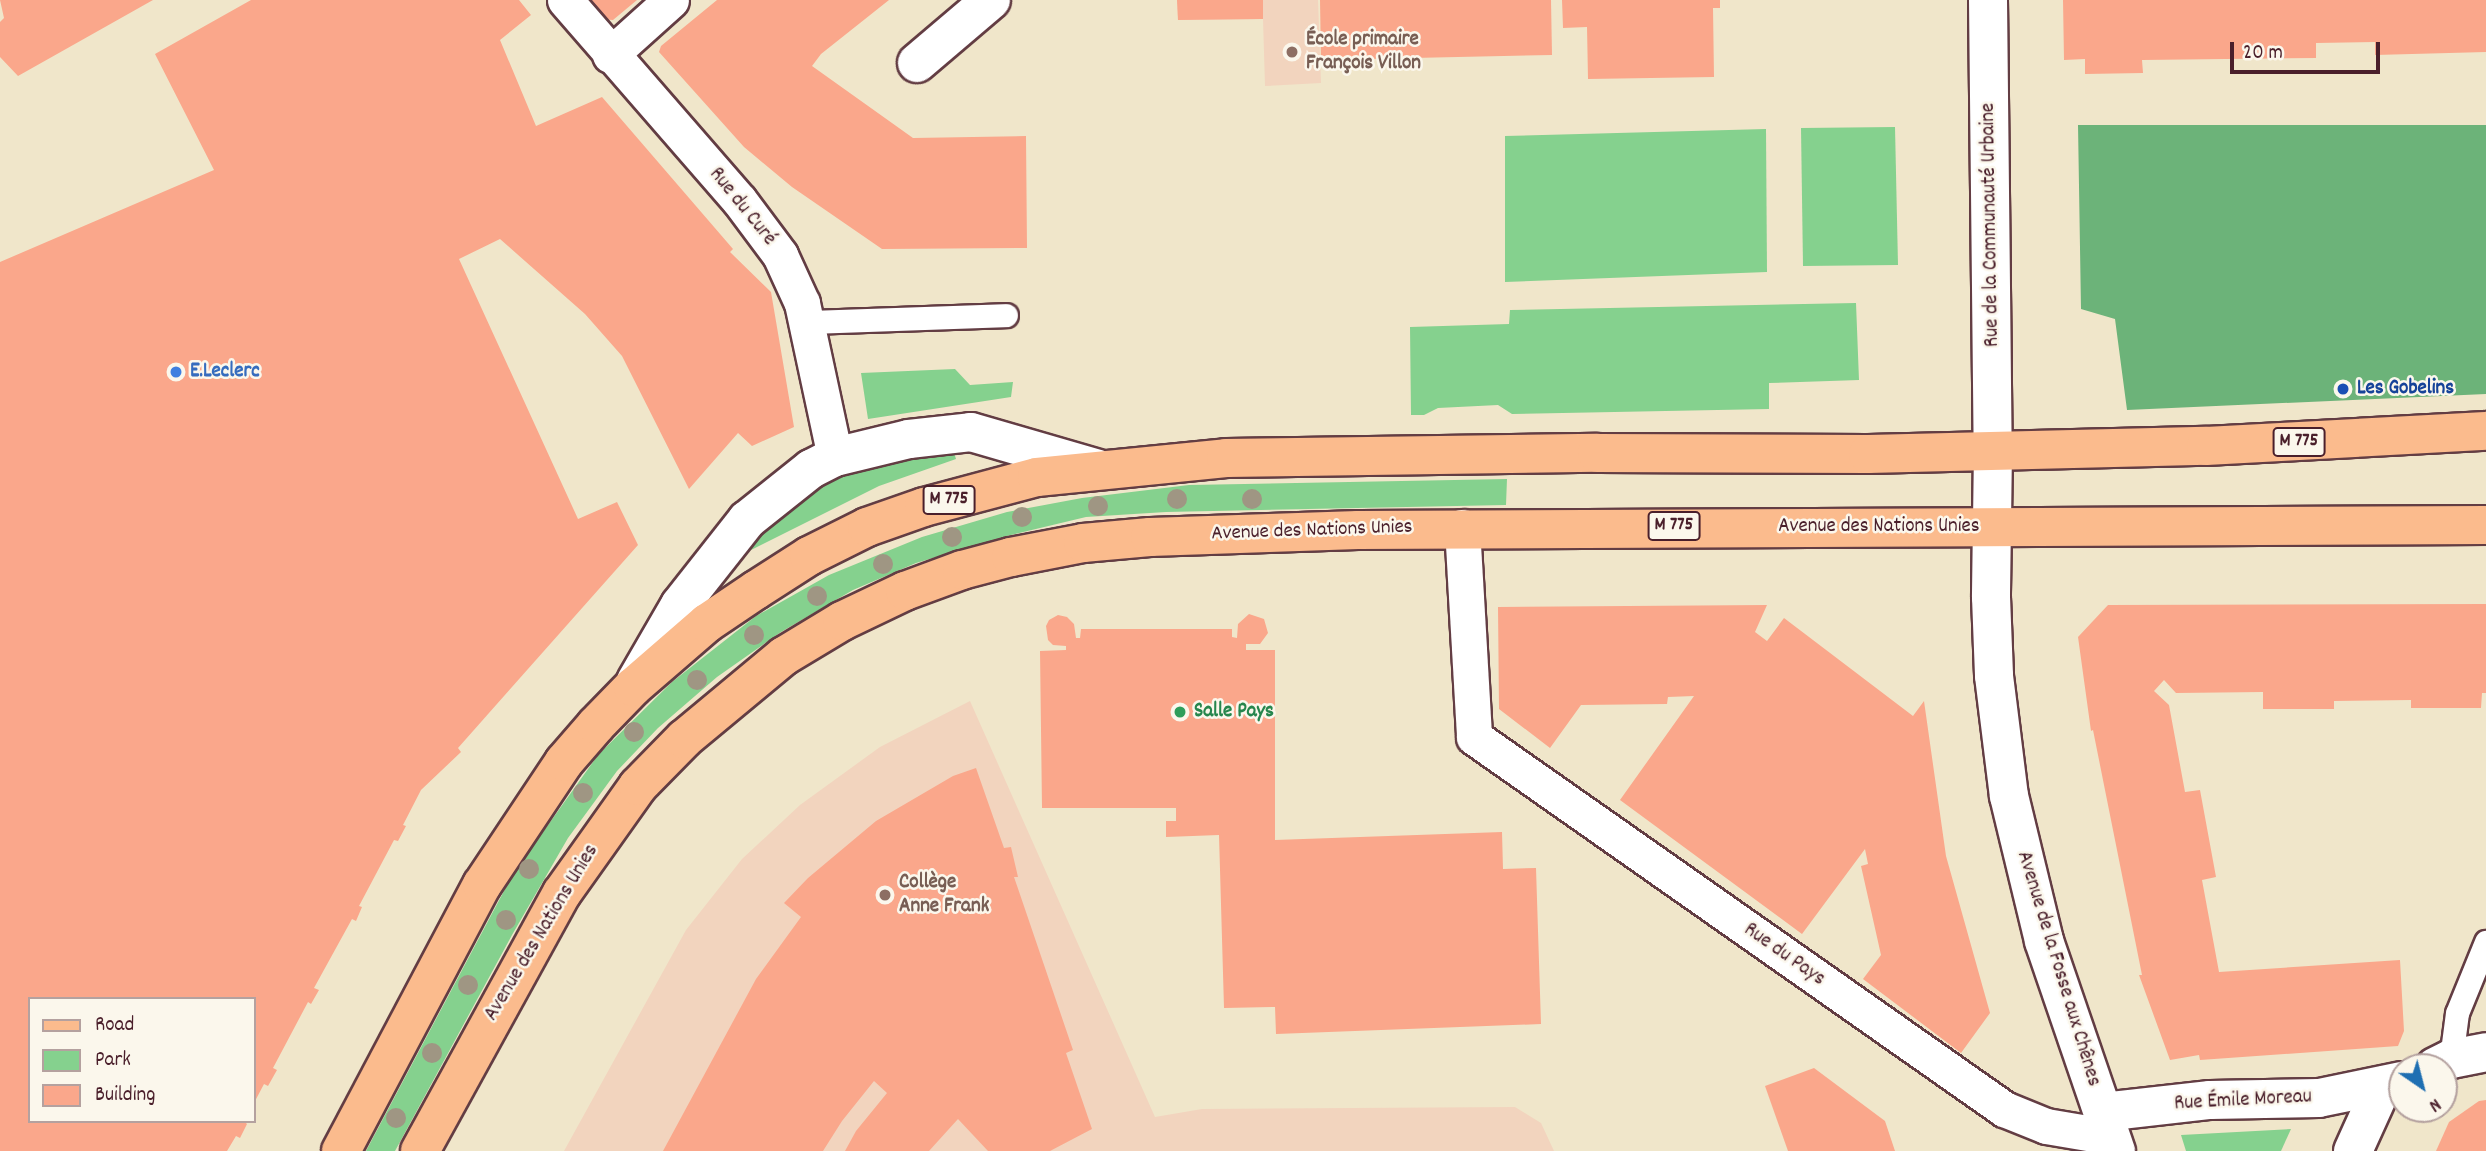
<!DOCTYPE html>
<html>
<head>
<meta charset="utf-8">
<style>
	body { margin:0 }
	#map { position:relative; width:2486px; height:1151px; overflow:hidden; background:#f0e6ca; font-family:Dekko,sans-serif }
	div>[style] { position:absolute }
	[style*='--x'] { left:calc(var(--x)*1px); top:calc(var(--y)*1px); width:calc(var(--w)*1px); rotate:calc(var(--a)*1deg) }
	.built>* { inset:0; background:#f2d4be }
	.green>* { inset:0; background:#85d18e }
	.forest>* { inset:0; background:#6cb379 }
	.building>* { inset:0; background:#faa78b }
	.roads { filter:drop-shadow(2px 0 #633d43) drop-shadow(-2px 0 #633d43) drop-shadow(0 2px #633d43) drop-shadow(0 -2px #633d43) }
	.service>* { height:23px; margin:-11.5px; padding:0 11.5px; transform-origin:11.5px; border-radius:11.5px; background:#fff }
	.pedestrian>* { height:35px; margin:-17.5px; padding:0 17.5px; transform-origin:17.5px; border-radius:17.5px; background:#fff }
	.minor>* { height:38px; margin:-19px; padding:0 19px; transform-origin:19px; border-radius:19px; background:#fff }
	.tertiary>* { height:38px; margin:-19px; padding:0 19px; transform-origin:19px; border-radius:19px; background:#fff }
	.primary>* { height:38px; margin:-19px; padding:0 19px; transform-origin:19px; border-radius:19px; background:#fbbb8d }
	.trees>* { width:20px; height:20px; margin:-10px; border-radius:50%; background:#9f9683 }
	.dots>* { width:19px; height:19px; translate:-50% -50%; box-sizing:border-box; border:4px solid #fbf7ec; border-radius:50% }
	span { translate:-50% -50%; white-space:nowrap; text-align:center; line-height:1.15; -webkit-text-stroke:5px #fbf7ec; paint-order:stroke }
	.shield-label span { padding:2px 5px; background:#fbf7ec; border:2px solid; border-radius:5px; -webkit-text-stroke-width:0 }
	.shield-label { font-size:19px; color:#4a1f2b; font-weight:700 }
	.education-label { font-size:21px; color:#785e54; font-weight:700 }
	.left { translate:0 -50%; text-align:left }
	.street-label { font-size:21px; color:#4a1f2b }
	.shop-label { font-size:21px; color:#366cbe; font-weight:700 }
	.transit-label { font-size:21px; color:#164399; font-weight:700 }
	.leisure-label { font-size:21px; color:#27864d; font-weight:700 }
	.legend { position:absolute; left:28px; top:997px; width:228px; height:126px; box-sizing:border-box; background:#fbf7ec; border:2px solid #b4a19f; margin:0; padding:9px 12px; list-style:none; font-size:21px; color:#4a1f2b }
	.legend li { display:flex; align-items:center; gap:14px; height:35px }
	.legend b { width:35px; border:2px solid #b4a19f }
	.north { position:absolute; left:2388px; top:1053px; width:70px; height:70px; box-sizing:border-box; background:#fbf7ec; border:2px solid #b4a19f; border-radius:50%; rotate:145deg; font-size:19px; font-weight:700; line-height:28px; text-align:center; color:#4a1f2b }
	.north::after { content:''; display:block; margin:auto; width:24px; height:32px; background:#1f6fb2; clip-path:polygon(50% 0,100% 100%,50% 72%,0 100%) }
	.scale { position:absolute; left:2230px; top:42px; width:150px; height:32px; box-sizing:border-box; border:4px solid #4a1f2b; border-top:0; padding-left:9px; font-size:21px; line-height:24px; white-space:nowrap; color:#4a1f2b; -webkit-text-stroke:5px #fbf7ec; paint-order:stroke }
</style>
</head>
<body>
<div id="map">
	<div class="built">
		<i style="clip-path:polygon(1177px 0,1318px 0,1321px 83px,1265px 86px,1263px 19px,1178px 20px)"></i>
		<i style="clip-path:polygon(970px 701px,1155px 1117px,1202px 1109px,1515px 1107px,1541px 1123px,1554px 1151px,564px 1151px,686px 930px,742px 859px,800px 805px,880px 747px)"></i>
	</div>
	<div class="green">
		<i style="clip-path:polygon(1895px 127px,1898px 265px,1803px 266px,1801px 128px)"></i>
		<i style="clip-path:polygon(1766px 129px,1767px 272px,1505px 282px,1505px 136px)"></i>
		<i style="clip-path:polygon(1856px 303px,1859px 380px,1769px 383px,1769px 409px,1512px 414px,1498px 405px,1438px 408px,1424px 415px,1411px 415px,1410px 327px,1509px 324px,1510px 310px)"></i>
		<i style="clip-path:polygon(955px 369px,970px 385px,1013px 382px,1011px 397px,868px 419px,861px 373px)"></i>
		<i style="clip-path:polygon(951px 443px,956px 459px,879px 486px,745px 553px,778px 509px,812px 484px,869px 461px)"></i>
		<i style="clip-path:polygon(1507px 479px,1506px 505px,1166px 512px,1086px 517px,1007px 536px,916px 563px,853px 590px,781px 632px,717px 677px,658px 728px,617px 771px,568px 838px,512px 935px,395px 1151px,366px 1151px,513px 874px,598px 755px,672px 682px,756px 616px,829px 575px,922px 537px,1007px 512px,1082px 498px,1189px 485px)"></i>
		<i style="clip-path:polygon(2291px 1129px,2281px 1151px,2186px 1151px,2181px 1135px)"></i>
	</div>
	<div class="forest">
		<i style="clip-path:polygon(2078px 125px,2486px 125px,2486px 394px,2127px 410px,2115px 319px,2081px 309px)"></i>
	</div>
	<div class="building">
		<i style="clip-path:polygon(0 0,153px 0,18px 76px,0 57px,0 22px,4px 18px)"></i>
		<i style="clip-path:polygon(251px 0,519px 0,531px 15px,500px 40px,536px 126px,602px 97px,733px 249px,730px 252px,771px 292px,794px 427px,752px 446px,738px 433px,689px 489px,622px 356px,585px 314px,500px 239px,459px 259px,578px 519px,617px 502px,638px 545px,458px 748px,461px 752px,421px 790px,403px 825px,406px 826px,398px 841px,394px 840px,359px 906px,362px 907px,356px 921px,352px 919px,314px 988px,319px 990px,311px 1004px,308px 1002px,273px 1068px,277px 1070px,268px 1086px,264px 1084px,254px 1103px,254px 999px,30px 999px,30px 1121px,244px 1121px,247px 1124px,240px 1138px,236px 1136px,227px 1151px,0 1151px,0 262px,214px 170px,155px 54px)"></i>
		<i style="clip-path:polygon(582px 0,637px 0,613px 20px,599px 19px)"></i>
		<i style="clip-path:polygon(717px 0,889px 0,821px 54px,812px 66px,913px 138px,1026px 136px,1027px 248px,882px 249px,792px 187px,744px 147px,659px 52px,661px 46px)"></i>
		<i style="clip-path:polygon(1177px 0,1263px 0,1263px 19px,1178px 20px)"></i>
		<i style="clip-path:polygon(1320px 0,1551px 0,1552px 55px,1321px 60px)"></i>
		<i style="clip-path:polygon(1562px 0,1720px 0,1720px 8px,1713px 8px,1714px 77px,1588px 79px,1587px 27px,1563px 28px)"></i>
		<i style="clip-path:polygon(2063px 0,2486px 0,2486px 52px,2375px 55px,2375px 42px,2316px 43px,2316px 58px,2142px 60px,2143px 73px,2085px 74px,2085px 59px,2064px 60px)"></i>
		<i style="clip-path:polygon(2486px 604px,2486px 693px,2482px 693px,2481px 708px,2411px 708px,2411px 700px,2334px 701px,2334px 709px,2263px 709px,2263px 692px,2176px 693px,2164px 680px,2154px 691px,2169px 705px,2185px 792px,2200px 790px,2216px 877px,2202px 880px,2219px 972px,2400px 960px,2404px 1031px,2398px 1046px,2200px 1060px,2199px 1055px,2170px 1060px,2139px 975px,2142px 975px,2093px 730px,2091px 731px,2078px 637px,2108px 605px)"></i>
		<i style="clip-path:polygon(1767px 605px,1755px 632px,1767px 641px,1784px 618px,1913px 716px,1924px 701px,1946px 856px,1990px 1013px,1961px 1053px,1863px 979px,1881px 955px,1861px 866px,1868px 864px,1865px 849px,1802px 934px,1620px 800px,1694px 696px,1668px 697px,1667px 704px,1581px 705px,1550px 748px,1499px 709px,1498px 607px)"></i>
		<i style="clip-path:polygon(1249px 614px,1264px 619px,1268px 633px,1260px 644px,1246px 644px,1246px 650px,1275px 650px,1275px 840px,1502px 832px,1503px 869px,1536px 868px,1541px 1024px,1276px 1034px,1275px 1007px,1224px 1008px,1219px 835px,1166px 837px,1166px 821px,1176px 821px,1176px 808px,1042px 808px,1040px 651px,1066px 650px,1066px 646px,1053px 645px,1048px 640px,1046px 626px,1049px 620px,1058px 615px,1067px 617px,1074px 624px,1076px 638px,1080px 638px,1081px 629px,1232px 629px,1232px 637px,1237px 638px,1238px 624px)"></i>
		<i style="clip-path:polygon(976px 768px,1004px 848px,1011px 847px,1018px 877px,1014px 877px,1073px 1050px,1066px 1053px,1092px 1129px,1050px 1151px,988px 1151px,958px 1119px,929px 1151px,845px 1151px,856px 1131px,887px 1093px,874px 1081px,842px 1121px,823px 1151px,663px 1151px,756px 979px,801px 917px,784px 903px,808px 878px,876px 821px,953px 776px)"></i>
		<i style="clip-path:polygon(1814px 1068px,1885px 1121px,1895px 1151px,1788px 1151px,1765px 1086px)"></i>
		<i style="clip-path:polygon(2486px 1100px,2486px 1151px,2436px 1151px,2449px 1122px,2479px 1101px)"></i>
	</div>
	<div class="roads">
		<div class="service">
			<i style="--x:807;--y:322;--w:199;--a:-2"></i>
			<i style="--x:2451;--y:1059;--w:46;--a:-82.6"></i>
			<i style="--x:2457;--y:1013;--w:77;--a:-67.8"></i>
		</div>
		<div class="pedestrian">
			<i style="--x:565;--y:0;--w:265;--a:49"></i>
			<i style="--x:739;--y:200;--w:69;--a:53.3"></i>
			<i style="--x:780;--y:255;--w:53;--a:65.4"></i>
			<i style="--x:802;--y:303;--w:157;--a:77.9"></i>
			<i style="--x:610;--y:55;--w:82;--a:-42"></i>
			<i style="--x:1462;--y:527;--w:210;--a:86.7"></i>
			<i style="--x:1474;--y:737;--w:648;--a:35.06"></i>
			<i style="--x:2004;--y:1109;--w:45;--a:22"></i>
			<i style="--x:2046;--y:1126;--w:66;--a:9.6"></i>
		</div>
		<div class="minor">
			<i style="--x:1988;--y:0;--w:450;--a:89.4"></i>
			<i style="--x:917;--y:63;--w:97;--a:-40.4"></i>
			<i style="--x:636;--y:681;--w:88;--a:-59.9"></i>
			<i style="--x:680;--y:605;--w:108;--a:-51.8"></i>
			<i style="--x:747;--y:520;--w:82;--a:-38.6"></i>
			<i style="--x:811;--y:469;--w:27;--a:-27"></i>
			<i style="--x:835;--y:457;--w:76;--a:-13.7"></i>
			<i style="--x:909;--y:439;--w:62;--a:-6.4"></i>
			<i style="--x:971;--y:432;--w:132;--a:16.2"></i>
			<i style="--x:2435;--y:1067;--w:18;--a:-27"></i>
			<i style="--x:2451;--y:1059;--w:36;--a:-11"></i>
			<i style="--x:2103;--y:1112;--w:108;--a:-6.4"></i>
			<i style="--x:2210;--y:1100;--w:109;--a:-1.1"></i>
			<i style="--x:2319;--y:1098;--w:85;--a:-11.6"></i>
			<i style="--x:2353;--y:1151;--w:72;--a:-65.6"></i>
		</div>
		<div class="tertiary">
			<i style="--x:1993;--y:450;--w:147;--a:90.8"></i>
			<i style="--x:1991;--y:597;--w:79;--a:87.8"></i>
			<i style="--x:1994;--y:676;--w:121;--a:82.9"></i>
			<i style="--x:2009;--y:796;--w:149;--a:76.4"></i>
			<i style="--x:2044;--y:941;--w:222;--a:71.1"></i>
		</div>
		<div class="primary">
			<i style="--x:341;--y:1151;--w:301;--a:-62.1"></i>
			<i style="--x:482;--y:885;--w:148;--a:-56.3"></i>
			<i style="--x:564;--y:762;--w:49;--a:-49.1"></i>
			<i style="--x:596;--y:725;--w:53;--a:-45.8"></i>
			<i style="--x:633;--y:687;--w:98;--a:-40.9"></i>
			<i style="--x:707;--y:623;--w:59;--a:-34"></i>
			<i style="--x:756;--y:590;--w:63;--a:-32.7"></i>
			<i style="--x:809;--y:556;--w:65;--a:-26.6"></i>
			<i style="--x:867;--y:527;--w:60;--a:-19.3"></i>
			<i style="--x:924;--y:507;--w:117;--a:-14.9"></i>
			<i style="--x:1037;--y:477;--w:190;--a:-5.7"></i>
			<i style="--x:1226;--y:458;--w:371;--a:-0.8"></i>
			<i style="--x:1597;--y:453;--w:271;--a:0.2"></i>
			<i style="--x:1868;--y:454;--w:338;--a:-1.4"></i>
			<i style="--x:2206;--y:446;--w:280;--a:-3.1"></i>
			<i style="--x:420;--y:1151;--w:294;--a:-61.2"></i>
			<i style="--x:562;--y:893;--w:131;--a:-54.6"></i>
			<i style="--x:638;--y:786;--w:66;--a:-45.6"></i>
			<i style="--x:684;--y:739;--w:130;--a:-39.7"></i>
			<i style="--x:784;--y:656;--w:68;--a:-31.1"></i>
			<i style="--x:842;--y:621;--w:70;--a:-25.5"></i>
			<i style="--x:905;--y:591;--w:61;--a:-20.2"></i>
			<i style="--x:962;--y:570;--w:51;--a:-14.9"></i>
			<i style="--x:1011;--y:557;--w:73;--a:-11"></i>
			<i style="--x:1083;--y:543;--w:67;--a:-5.1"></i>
			<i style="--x:1150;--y:537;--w:208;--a:-1.9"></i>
			<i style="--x:1358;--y:530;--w:1128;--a:-0.25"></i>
		</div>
	</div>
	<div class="trees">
		<i style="left:1177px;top:499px"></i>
		<i style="left:1252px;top:499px"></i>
		<i style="left:1098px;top:506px"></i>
		<i style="left:1022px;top:517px"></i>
		<i style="left:952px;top:537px"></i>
		<i style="left:883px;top:564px"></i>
		<i style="left:817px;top:596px"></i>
		<i style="left:754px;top:635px"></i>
		<i style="left:697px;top:680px"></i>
		<i style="left:634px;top:732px"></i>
		<i style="left:583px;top:793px"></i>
		<i style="left:529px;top:869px"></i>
		<i style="left:506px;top:920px"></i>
		<i style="left:468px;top:985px"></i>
		<i style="left:432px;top:1053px"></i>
		<i style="left:396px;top:1118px"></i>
	</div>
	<div class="dots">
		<i style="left:1292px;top:52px;background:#8d6e63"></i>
		<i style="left:176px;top:372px;background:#3f7fe0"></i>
		<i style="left:2343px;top:389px;background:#1a4fb4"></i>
		<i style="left:1180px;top:712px;background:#2e9e5b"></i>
		<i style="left:885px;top:895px;background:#8d6e63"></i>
	</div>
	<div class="shield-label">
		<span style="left:2299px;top:442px">M 775</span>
		<span style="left:949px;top:500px">M 775</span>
		<span style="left:1674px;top:526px">M 775</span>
	</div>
	<div class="education-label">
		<span class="left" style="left:1306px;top:52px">École primaire<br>François Villon</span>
		<span class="left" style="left:899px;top:895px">Collège<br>Anne Frank</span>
	</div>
	<div class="street-label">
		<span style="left:742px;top:207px;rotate:51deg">Rue du Curé</span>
		<span style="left:1991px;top:225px;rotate:-91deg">Rue de la Communauté Urbaine</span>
		<span style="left:1879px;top:527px">Avenue des Nations Unies</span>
		<span style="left:1312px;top:531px;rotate:-2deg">Avenue des Nations Unies</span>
		<span style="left:542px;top:933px;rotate:-59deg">Avenue des Nations Unies</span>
		<span style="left:1784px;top:955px;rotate:35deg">Rue du Pays</span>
		<span style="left:2058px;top:969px;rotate:73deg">Avenue de la Fosse aux Chênes</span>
		<span style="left:2243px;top:1101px;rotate:-3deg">Rue Émile Moreau</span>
	</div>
	<div class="shop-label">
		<span class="left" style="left:190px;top:372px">E.Leclerc</span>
	</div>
	<div class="transit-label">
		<span class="left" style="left:2357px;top:389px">Les Gobelins</span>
	</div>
	<div class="leisure-label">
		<span class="left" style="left:1194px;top:712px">Salle Pays</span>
	</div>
	<ul class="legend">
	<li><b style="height:9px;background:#fbbb8d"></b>Road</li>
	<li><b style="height:19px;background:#85d18e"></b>Park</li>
	<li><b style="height:19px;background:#faa78b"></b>Building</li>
	</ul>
	<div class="north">N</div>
	<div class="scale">20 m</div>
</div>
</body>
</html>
